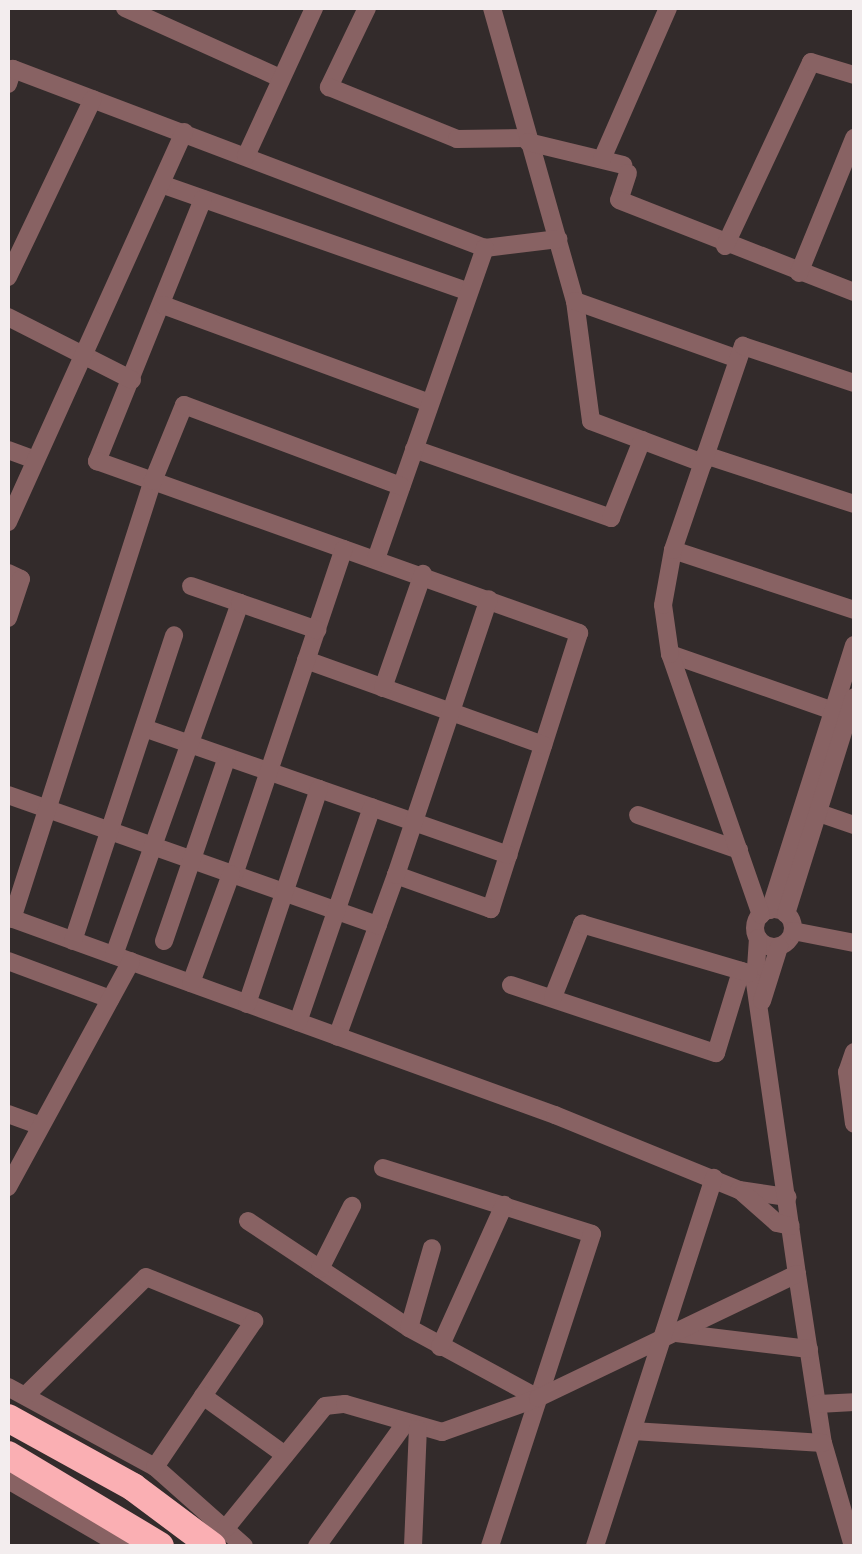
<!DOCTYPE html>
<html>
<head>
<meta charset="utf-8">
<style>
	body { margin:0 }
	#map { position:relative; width:862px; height:1554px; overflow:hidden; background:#332b2b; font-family:Lora,serif }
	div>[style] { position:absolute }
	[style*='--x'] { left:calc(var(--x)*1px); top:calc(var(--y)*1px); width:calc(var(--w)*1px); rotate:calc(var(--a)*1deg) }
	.minor>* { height:18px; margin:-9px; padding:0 9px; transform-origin:9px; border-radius:9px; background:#886263 }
	.minor>.ring { margin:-9px; padding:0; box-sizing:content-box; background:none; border:18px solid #886263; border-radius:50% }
	.highway>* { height:28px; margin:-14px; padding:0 14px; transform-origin:14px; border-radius:14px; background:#faafb3 }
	span { translate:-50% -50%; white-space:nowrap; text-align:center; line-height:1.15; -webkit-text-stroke:9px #292121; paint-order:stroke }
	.frame { position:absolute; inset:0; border:10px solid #f3edee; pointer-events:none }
</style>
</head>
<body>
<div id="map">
	<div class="minor">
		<i style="--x:125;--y:8;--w:170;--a:24.3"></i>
		<i style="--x:367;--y:8;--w:88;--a:115.7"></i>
		<i style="--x:329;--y:87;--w:138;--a:22.1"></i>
		<i style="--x:457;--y:139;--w:70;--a:-0.8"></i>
		<i style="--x:492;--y:8;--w:305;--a:74.2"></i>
		<i style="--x:575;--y:301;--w:121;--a:82.4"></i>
		<i style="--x:591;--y:421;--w:120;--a:20.6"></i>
		<i style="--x:8;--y:84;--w:16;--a:-72"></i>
		<i style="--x:13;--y:69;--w:505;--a:20.77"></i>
		<i style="--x:485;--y:248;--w:74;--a:-7"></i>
		<i style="--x:528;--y:142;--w:98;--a:13.6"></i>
		<i style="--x:246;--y:156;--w:163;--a:-65.3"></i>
		<i style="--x:602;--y:159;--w:165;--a:-66.4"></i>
		<i style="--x:628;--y:173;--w:28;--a:108"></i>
		<i style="--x:619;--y:200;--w:252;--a:21.4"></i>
		<i style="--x:161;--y:184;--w:326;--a:19.3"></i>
		<i style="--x:203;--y:199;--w:283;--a:112"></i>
		<i style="--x:97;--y:461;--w:512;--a:19.64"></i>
		<i style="--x:579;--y:633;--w:290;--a:107.7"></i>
		<i style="--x:491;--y:909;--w:101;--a:-160.3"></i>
		<i style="--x:396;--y:875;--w:172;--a:110"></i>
		<i style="--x:725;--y:246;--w:203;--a:-64.9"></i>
		<i style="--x:811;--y:62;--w:45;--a:16.8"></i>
		<i style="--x:799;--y:273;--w:146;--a:-67.8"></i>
		<i style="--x:8;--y:277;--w:197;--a:-64.5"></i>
		<i style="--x:575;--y:301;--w:173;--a:19.6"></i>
		<i style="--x:163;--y:305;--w:284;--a:20.2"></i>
		<i style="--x:8;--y:317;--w:139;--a:26.9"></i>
		<i style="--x:414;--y:449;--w:209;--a:19.3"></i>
		<i style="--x:611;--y:518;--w:84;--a:-68.3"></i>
		<i style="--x:8;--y:450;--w:29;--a:20"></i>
		<i style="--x:705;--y:455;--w:157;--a:18.2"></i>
		<i style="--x:8;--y:522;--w:428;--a:-65.7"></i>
		<i style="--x:673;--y:550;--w:191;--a:18.3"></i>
		<i style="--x:376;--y:559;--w:330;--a:-70.7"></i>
		<i style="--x:8;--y:573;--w:14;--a:25"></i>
		<i style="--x:21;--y:579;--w:41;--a:108.4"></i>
		<i style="--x:191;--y:586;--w:52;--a:19.1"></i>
		<i style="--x:670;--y:654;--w:170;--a:19.2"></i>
		<i style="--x:306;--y:660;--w:252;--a:19.7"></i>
		<i style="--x:383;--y:688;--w:121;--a:-70.7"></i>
		<i style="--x:144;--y:728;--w:386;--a:19.2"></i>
		<i style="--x:8;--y:795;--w:392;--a:19.4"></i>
		<i style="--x:816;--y:812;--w:40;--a:18.9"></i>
		<i style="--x:638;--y:815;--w:107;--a:19.1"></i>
		<i style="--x:234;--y:875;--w:344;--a:-71.4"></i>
		<i style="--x:396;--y:875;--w:291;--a:-71.4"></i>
		<i class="ring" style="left:755px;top:909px;width:20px;height:20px"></i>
		<i style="--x:770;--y:910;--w:278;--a:-72.4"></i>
		<i style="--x:786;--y:914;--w:227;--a:-72.6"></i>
		<i style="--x:761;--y:915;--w:276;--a:-109.2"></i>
		<i style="--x:670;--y:654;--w:49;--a:-98.1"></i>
		<i style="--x:663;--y:605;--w:56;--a:-79.7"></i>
		<i style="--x:673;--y:550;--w:216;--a:-71.1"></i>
		<i style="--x:743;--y:346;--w:117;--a:18.4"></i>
		<i style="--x:8;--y:917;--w:582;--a:19.9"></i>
		<i style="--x:555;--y:1115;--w:199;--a:22.2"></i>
		<i style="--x:739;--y:1190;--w:49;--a:8.3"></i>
		<i style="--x:12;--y:919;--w:460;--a:-72.2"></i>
		<i style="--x:153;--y:481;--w:82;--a:-67.8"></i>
		<i style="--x:184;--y:405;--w:232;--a:20.5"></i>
		<i style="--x:793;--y:931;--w:62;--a:11.1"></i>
		<i style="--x:758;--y:938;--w:45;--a:93.8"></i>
		<i style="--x:755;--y:983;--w:294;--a:81.8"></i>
		<i style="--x:797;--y:1274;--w:171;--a:81.3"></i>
		<i style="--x:823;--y:1443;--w:107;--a:73.8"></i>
		<i style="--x:73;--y:941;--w:322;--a:-71.7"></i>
		<i style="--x:164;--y:941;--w:194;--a:-71.1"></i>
		<i style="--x:114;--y:955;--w:374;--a:-70.3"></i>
		<i style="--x:240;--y:603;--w:82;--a:19.3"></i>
		<i style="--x:8;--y:961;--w:109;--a:20.4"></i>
		<i style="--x:191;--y:983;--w:116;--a:-69.8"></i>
		<i style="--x:511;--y:985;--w:216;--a:18.4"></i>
		<i style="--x:716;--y:1053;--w:86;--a:-73"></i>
		<i style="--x:553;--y:997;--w:79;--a:-68.3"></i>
		<i style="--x:582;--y:924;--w:174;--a:16.4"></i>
		<i style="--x:762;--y:1001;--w:57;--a:-72.5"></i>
		<i style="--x:247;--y:1004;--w:227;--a:-71.5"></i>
		<i style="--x:298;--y:1022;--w:227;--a:-71"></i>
		<i style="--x:854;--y:1052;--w:21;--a:109"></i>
		<i style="--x:847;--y:1072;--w:52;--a:82.3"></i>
		<i style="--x:8;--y:1114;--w:33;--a:20"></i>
		<i style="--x:383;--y:1168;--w:219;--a:17.5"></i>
		<i style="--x:592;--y:1234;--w:328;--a:108.1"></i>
		<i style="--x:8;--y:1187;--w:257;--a:-61.4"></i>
		<i style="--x:743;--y:1193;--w:45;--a:41.4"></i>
		<i style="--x:777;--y:1223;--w:14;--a:12"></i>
		<i style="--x:248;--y:1221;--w:193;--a:33.6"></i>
		<i style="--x:409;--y:1328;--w:147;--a:28.5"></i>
		<i style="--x:320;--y:1269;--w:71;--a:-63.1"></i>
		<i style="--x:409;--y:1328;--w:83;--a:-74"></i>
		<i style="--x:668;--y:1332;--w:142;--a:6.9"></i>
		<i style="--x:440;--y:1347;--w:156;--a:-65.7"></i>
		<i style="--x:8;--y:1387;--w:167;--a:28.6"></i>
		<i style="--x:155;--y:1467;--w:119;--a:41.6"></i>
		<i style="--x:26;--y:1395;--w:168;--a:-44.5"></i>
		<i style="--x:146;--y:1277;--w:117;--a:22.2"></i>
		<i style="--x:254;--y:1321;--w:91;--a:124.2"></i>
		<i style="--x:203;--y:1396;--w:101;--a:35.7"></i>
		<i style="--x:818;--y:1404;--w:36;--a:-3"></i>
		<i style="--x:633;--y:1431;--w:190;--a:3.6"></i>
		<i style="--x:155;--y:1467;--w:86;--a:-55.9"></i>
		<i style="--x:8;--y:1480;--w:132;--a:30.1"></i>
		<i style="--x:226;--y:1528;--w:157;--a:-50.9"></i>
		<i style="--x:325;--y:1406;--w:20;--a:-6"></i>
		<i style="--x:345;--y:1404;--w:101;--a:16.1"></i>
		<i style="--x:442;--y:1432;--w:102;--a:-19.5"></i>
		<i style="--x:538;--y:1398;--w:287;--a:-25.6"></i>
		<i style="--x:317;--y:1546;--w:149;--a:-54.3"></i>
		<i style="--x:413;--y:1546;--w:117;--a:-87.6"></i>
		<i style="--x:595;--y:1546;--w:387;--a:-72.1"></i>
	</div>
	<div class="highway">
		<i style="--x:8;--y:1418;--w:143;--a:28.9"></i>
		<i style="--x:133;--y:1487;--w:99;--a:36.8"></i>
		<i style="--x:8;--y:1455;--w:177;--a:30.9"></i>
	</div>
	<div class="frame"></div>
</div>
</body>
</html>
